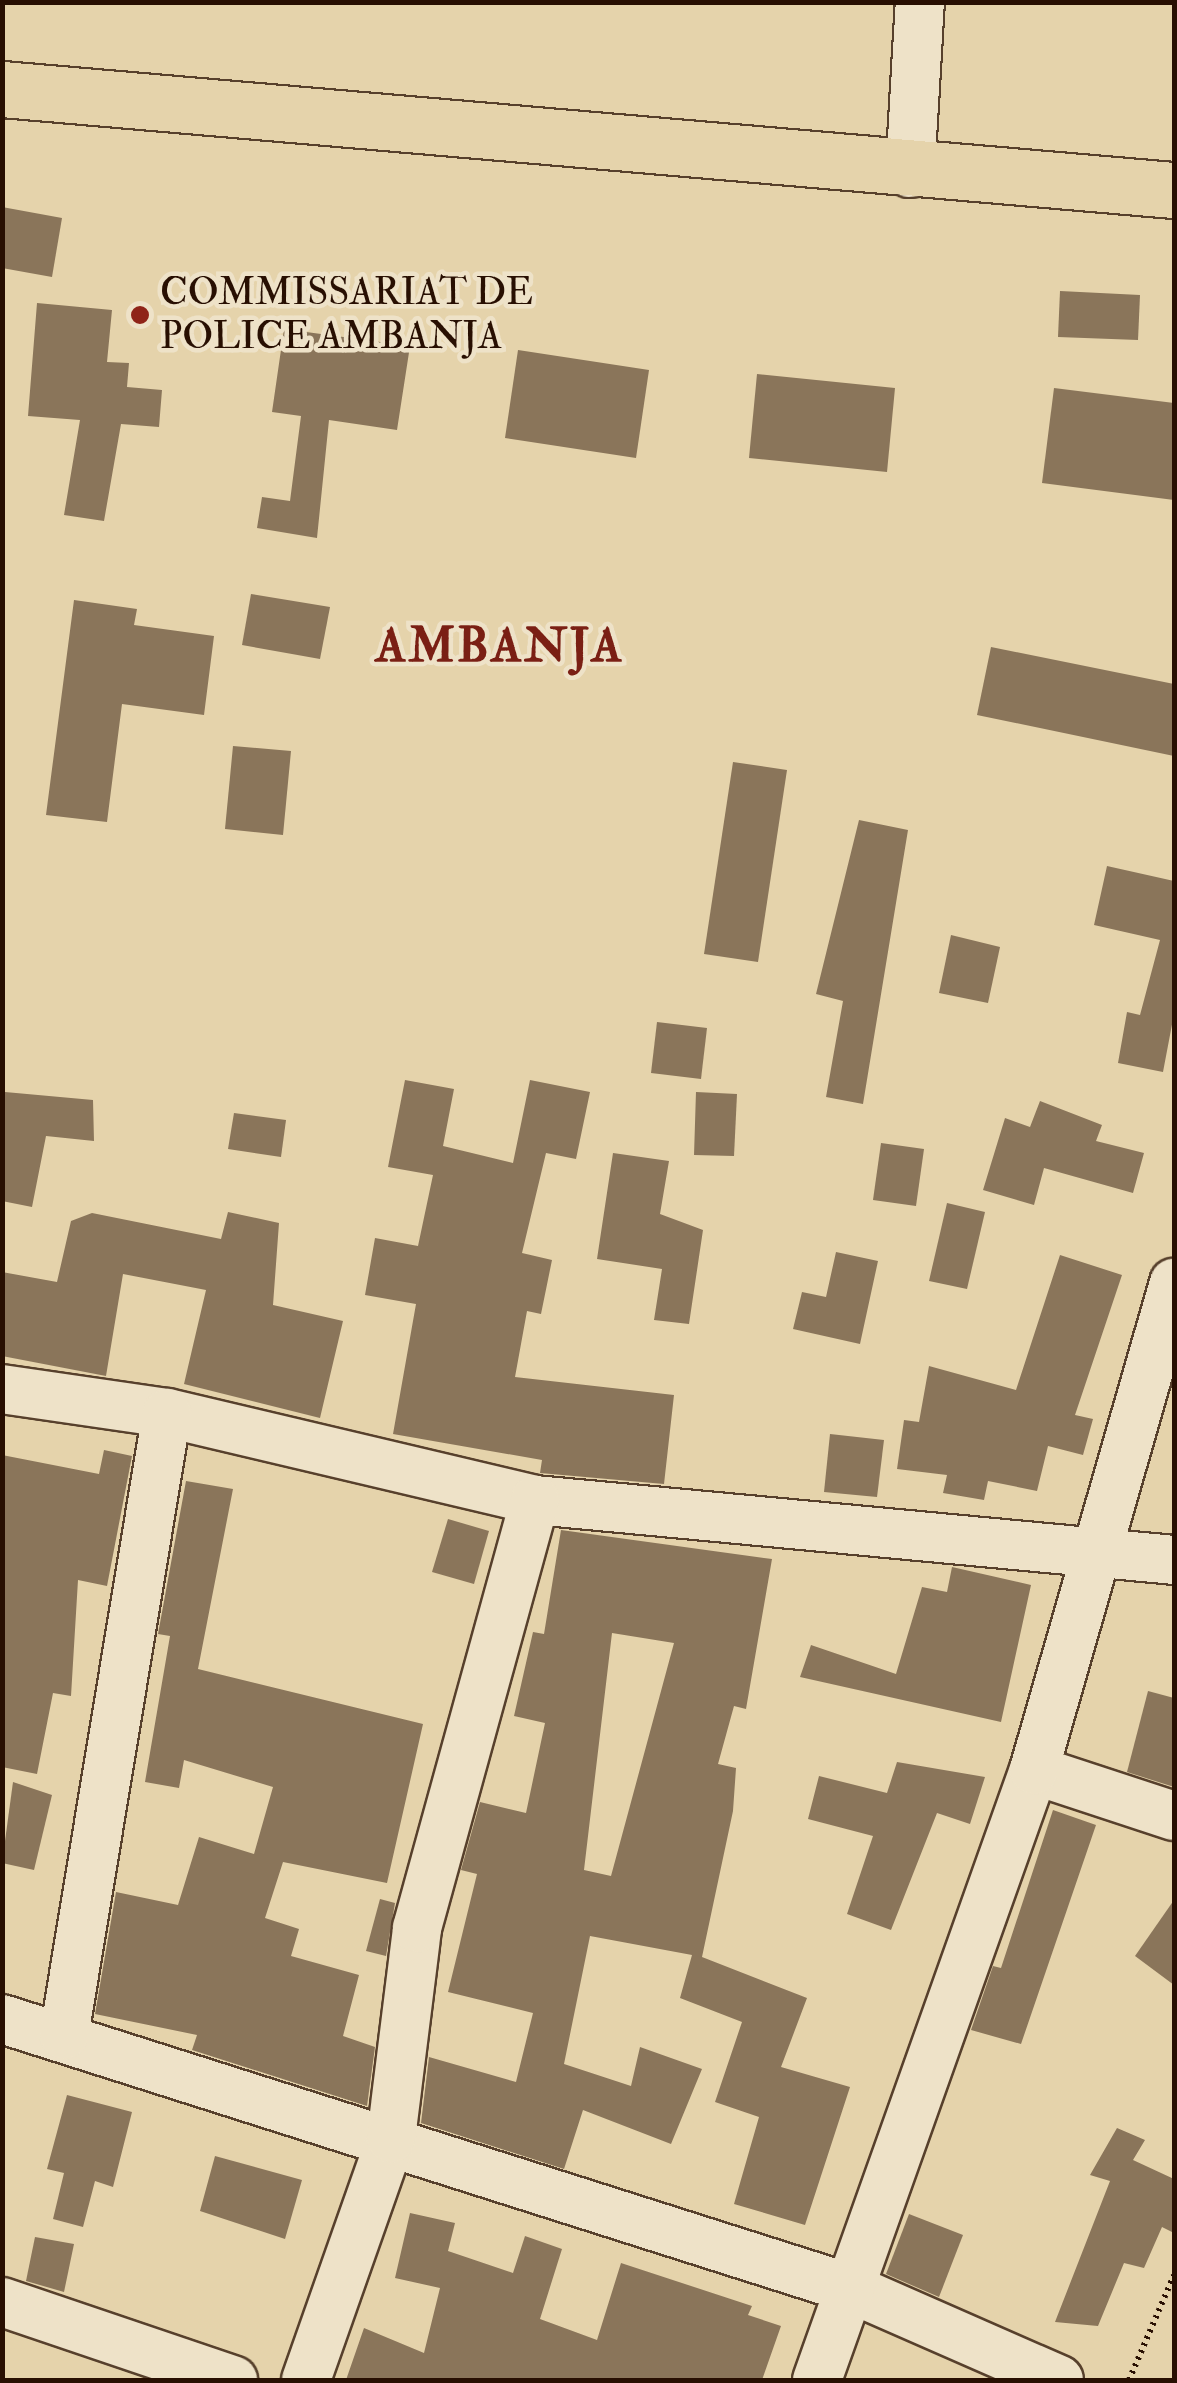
<!DOCTYPE html>
<html>
<head>
<meta charset="utf-8">
<style>
	body { margin:0 }
	#map { position:relative; width:1177px; height:2383px; overflow:hidden; background:#e5d3ab; font-family:"IM FELL Double Pica",serif }
	div>[style] { position:absolute }
	[style*='--x'] { left:calc(var(--x)*1px); top:calc(var(--y)*1px); width:calc(var(--w)*1px); rotate:calc(var(--a)*1deg) }
	.building>* { inset:0; background:#8a755a }
	.path>* { height:6px; margin-top:-3px; transform-origin:0; background:repeating-linear-gradient(90deg,#280f02 0 2.5px,transparent 0 7.5px) }
	.roads { filter:drop-shadow(2px 0 #57402c) drop-shadow(-2px 0 #57402c) drop-shadow(0 2px #57402c) drop-shadow(0 -2px #57402c) }
	.minor>* { height:48px; margin:-24px; padding:0 24px; transform-origin:24px; border-radius:24px; background:#eee2c8 }
	.major>* { height:55px; margin:-27.5px; padding:0 27.5px; transform-origin:27.5px; border-radius:27.5px; background:#e5d3ab }
	.dots>* { width:28px; height:28px; translate:-50% -50%; box-sizing:border-box; border:5px solid #eee2c8; border-radius:50% }
	span { translate:-50% -50%; white-space:nowrap; text-align:center; line-height:1.15; -webkit-text-stroke:9px #eee2c8; paint-order:stroke }
	.poi-label { font-size:38px; color:#280f02 }
	.left { translate:0 -50%; text-align:left }
	.district-label { font-size:48px; color:#7a1f14; font-weight:700; letter-spacing:2.5px }
	.frame { position:absolute; inset:0; border:5px solid #280f02; pointer-events:none }
</style>
</head>
<body>
<div id="map">
	<div class="building">
		<i style="clip-path:polygon(2px 207px,62px 218px,52px 277px,2px 268px)"></i>
		<i style="clip-path:polygon(1060px 291px,1140px 295px,1138px 340px,1058px 337px)"></i>
		<i style="clip-path:polygon(37px 303px,112px 310px,107px 362px,129px 363px,127px 387px,162px 390px,159px 427px,121px 424px,104px 521px,64px 515px,80px 420px,28px 416px)"></i>
		<i style="clip-path:polygon(284px 329px,410px 346px,397px 430px,329px 420px,317px 538px,257px 528px,262px 497px,290px 501px,301px 416px,272px 412px)"></i>
		<i style="clip-path:polygon(518px 350px,649px 370px,636px 458px,505px 438px)"></i>
		<i style="clip-path:polygon(757px 374px,895px 388px,887px 472px,749px 458px)"></i>
		<i style="clip-path:polygon(1054px 388px,1174px 403px,1174px 500px,1042px 483px)"></i>
		<i style="clip-path:polygon(251px 594px,330px 607px,320px 659px,242px 645px)"></i>
		<i style="clip-path:polygon(74px 600px,137px 609px,134px 625px,214px 636px,204px 715px,122px 704px,107px 822px,46px 815px)"></i>
		<i style="clip-path:polygon(991px 647px,1174px 684px,1174px 756px,977px 715px)"></i>
		<i style="clip-path:polygon(233px 746px,291px 751px,283px 835px,225px 829px)"></i>
		<i style="clip-path:polygon(733px 762px,787px 770px,758px 962px,704px 954px)"></i>
		<i style="clip-path:polygon(859px 820px,908px 830px,863px 1104px,826px 1097px,843px 1001px,816px 994px)"></i>
		<i style="clip-path:polygon(1107px 866px,1174px 881px,1174px 1014px,1163px 1072px,1118px 1063px,1127px 1012px,1140px 1015px,1160px 940px,1094px 925px)"></i>
		<i style="clip-path:polygon(951px 935px,1000px 947px,988px 1003px,939px 993px)"></i>
		<i style="clip-path:polygon(657px 1022px,707px 1028px,701px 1079px,651px 1073px)"></i>
		<i style="clip-path:polygon(405px 1080px,454px 1089px,443px 1146px,513px 1163px,530px 1080px,590px 1092px,576px 1159px,546px 1153px,522px 1253px,552px 1260px,541px 1314px,527px 1311px,515px 1377px,674px 1395px,664px 1484px,540px 1473px,542px 1460px,393px 1434px,416px 1304px,365px 1295px,375px 1238px,418px 1246px,433px 1175px,388px 1167px)"></i>
		<i style="clip-path:polygon(5px 1092px,93px 1100px,94px 1141px,46px 1136px,32px 1207px,2px 1201px)"></i>
		<i style="clip-path:polygon(696px 1092px,737px 1094px,734px 1156px,694px 1155px)"></i>
		<i style="clip-path:polygon(1040px 1101px,1102px 1125px,1096px 1141px,1144px 1153px,1133px 1193px,1044px 1168px,1034px 1205px,983px 1190px,1005px 1118px,1030px 1127px)"></i>
		<i style="clip-path:polygon(234px 1113px,286px 1120px,281px 1157px,228px 1149px)"></i>
		<i style="clip-path:polygon(881px 1143px,924px 1149px,916px 1206px,873px 1200px)"></i>
		<i style="clip-path:polygon(613px 1153px,669px 1161px,660px 1214px,703px 1230px,689px 1324px,654px 1320px,662px 1269px,597px 1259px)"></i>
		<i style="clip-path:polygon(947px 1203px,985px 1212px,967px 1289px,929px 1281px)"></i>
		<i style="clip-path:polygon(228px 1212px,279px 1223px,273px 1305px,343px 1321px,320px 1418px,184px 1384px,206px 1290px,123px 1274px,106px 1376px,2px 1356px,2px 1272px,57px 1282px,71px 1221px,92px 1213px,221px 1239px)"></i>
		<i style="clip-path:polygon(836px 1252px,878px 1261px,860px 1344px,793px 1329px,802px 1292px,826px 1297px)"></i>
		<i style="clip-path:polygon(1060px 1255px,1122px 1275px,1075px 1415px,1093px 1419px,1083px 1455px,1048px 1446px,1037px 1491px,988px 1481px,984px 1500px,943px 1493px,947px 1475px,897px 1469px,904px 1420px,919px 1422px,929px 1366px,1016px 1390px)"></i>
		<i style="clip-path:polygon(830px 1434px,884px 1440px,877px 1497px,824px 1492px)"></i>
		<i style="clip-path:polygon(104px 1450px,132px 1456px,107px 1586px,78px 1580px,71px 1696px,53px 1693px,37px 1774px,2px 1767px,2px 1455px,99px 1474px)"></i>
		<i style="clip-path:polygon(186px 1481px,233px 1489px,198px 1669px,423px 1724px,387px 1883px,283px 1862px,265px 1918px,299px 1929px,291px 1956px,359px 1975px,343px 2036px,375px 2047px,367px 2106px,192px 2050px,197px 2035px,95px 2014px,116px 1892px,178px 1905px,199px 1837px,254px 1854px,273px 1787px,184px 1760px,179px 1788px,145px 1782px,170px 1636px,158px 1634px)"></i>
		<i style="clip-path:polygon(448px 1519px,489px 1531px,474px 1584px,432px 1572px)"></i>
		<i style="clip-path:polygon(evenodd,561px 1530px,772px 1559px,746px 1709px,734px 1706px,718px 1764px,736px 1768px,733px 1811px,702px 1957px,807px 1998px,781px 2067px,850px 2087px,805px 2225px,734px 2204px,759px 2117px,715px 2102px,742px 2022px,680px 1998px,692px 1955px,590px 1936px,564px 2064px,631px 2086px,640px 2047px,702px 2069px,671px 2144px,583px 2110px,564px 2169px,421px 2123px,429px 2057px,516px 2082px,533px 2013px,448px 1992px,477px 1874px,461px 1870px,480px 1802px,526px 1813px,545px 1723px,514px 1716px,533px 1632px,544px 1634px,561px 1530px,612px 1633px,674px 1643px,611px 1876px,584px 1870px,612px 1633px)"></i>
		<i style="clip-path:polygon(952px 1567px,1031px 1585px,1001px 1722px,800px 1677px,811px 1645px,896px 1674px,922px 1587px,947px 1592px)"></i>
		<i style="clip-path:polygon(1148px 1691px,1174px 1698px,1174px 1787px,1127px 1772px)"></i>
		<i style="clip-path:polygon(897px 1762px,985px 1777px,970px 1824px,937px 1813px,891px 1930px,847px 1914px,873px 1836px,808px 1819px,819px 1776px,887px 1793px)"></i>
		<i style="clip-path:polygon(13px 1782px,52px 1795px,34px 1870px,2px 1863px)"></i>
		<i style="clip-path:polygon(1053px 1810px,1096px 1825px,1021px 2044px,971px 2030px,993px 1966px,1001px 1968px)"></i>
		<i style="clip-path:polygon(380px 1899px,395px 1903px,386px 1956px,366px 1951px)"></i>
		<i style="clip-path:polygon(1174px 1900px,1174px 1985px,1135px 1956px)"></i>
		<i style="clip-path:polygon(67px 2095px,132px 2112px,113px 2187px,95px 2181px,83px 2227px,53px 2219px,64px 2173px,47px 2169px)"></i>
		<i style="clip-path:polygon(1117px 2128px,1145px 2140px,1133px 2160px,1174px 2179px,1174px 2233px,1162px 2227px,1144px 2268px,1124px 2263px,1098px 2326px,1055px 2322px,1110px 2181px,1090px 2175px)"></i>
		<i style="clip-path:polygon(215px 2156px,302px 2180px,285px 2239px,200px 2211px)"></i>
		<i style="clip-path:polygon(410px 2213px,455px 2223px,448px 2251px,513px 2273px,525px 2236px,562px 2249px,540px 2319px,597px 2340px,621px 2263px,752px 2306px,748px 2315px,781px 2326px,762px 2380px,346px 2380px,364px 2328px,424px 2353px,440px 2288px,395px 2278px)"></i>
		<i style="clip-path:polygon(909px 2214px,963px 2235px,939px 2297px,886px 2274px)"></i>
		<i style="clip-path:polygon(35px 2237px,74px 2244px,64px 2292px,26px 2281px)"></i>
	</div>
	<div class="path">
		<i style="--x:1129;--y:2380;--w:114;--a:-66.8"></i>
	</div>
	<div class="roads">
		<div class="minor">
			<i style="--x:910;--y:173;--w:171;--a:-86.7"></i>
			<i style="--x:2;--y:1389;--w:167;--a:8.3"></i>
			<i style="--x:167;--y:1413;--w:378;--a:13.3"></i>
			<i style="--x:535;--y:1500;--w:642;--a:5.36"></i>
			<i style="--x:1034;--y:1770;--w:147;--a:18.2"></i>
			<i style="--x:2;--y:2019;--w:892;--a:17.62"></i>
			<i style="--x:852;--y:2289;--w:226;--a:23.7"></i>
			<i style="--x:64;--y:2035;--w:630;--a:-80.6"></i>
			<i style="--x:2;--y:2302;--w:244;--a:18.7"></i>
			<i style="--x:306;--y:2380;--w:256;--a:-70.6"></i>
			<i style="--x:391;--y:2138;--w:212;--a:-82.9"></i>
			<i style="--x:417;--y:1928;--w:444;--a:-74.6"></i>
			<i style="--x:817;--y:2380;--w:647;--a:-70.42"></i>
			<i style="--x:1034;--y:1770;--w:507;--a:-73.96"></i>
		</div>
		<div class="major">
			<i style="--x:2;--y:89;--w:1176;--a:4.93"></i>
		</div>
	</div>
	<div class="dots">
		<i style="left:140px;top:315px;background:#8f2418"></i>
	</div>
	<div class="poi-label">
		<span class="left" style="left:160px;top:315px">COMMISSARIAT DE<br>POLICE AMBANJA</span>
	</div>
	<div class="district-label">
		<span style="left:500px;top:647px">AMBANJA</span>
	</div>
	<div class="frame"></div>
</div>
</body>
</html>
